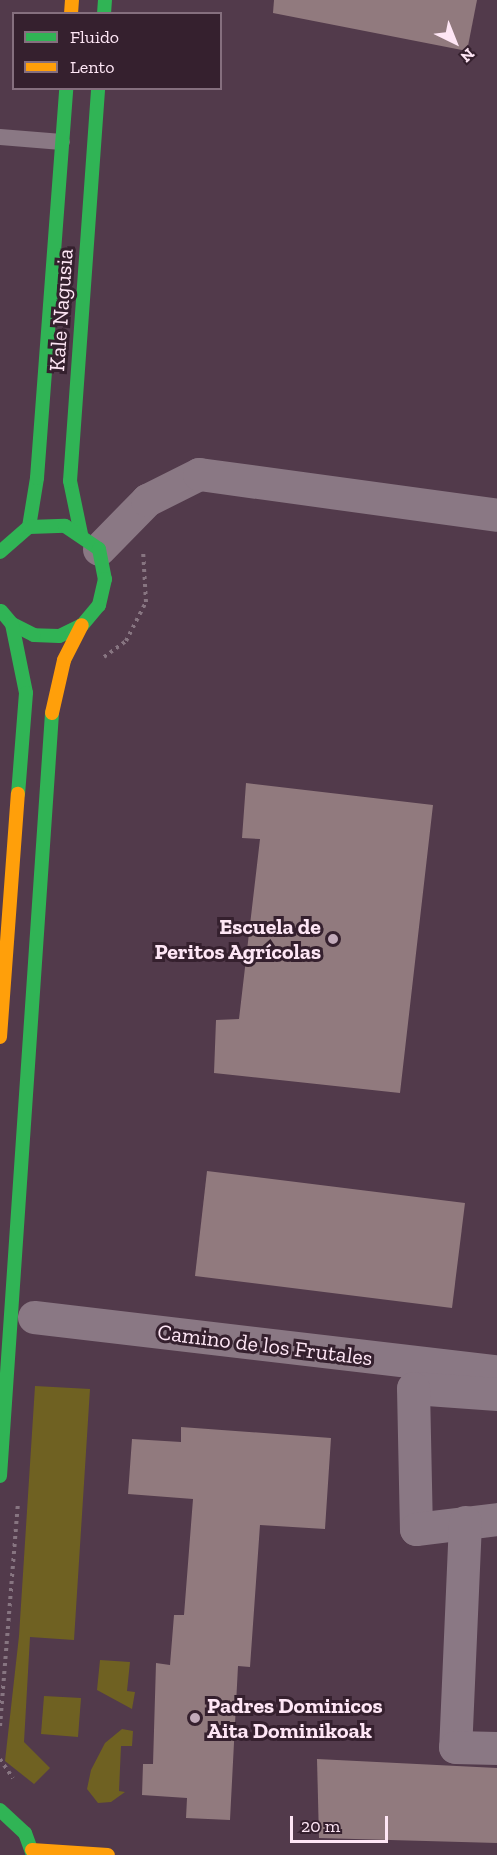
<!DOCTYPE html>
<html>
<head>
<meta charset="utf-8">
<style>
	body { margin:0 }
	#map { position:relative; width:497px; height:1855px; overflow:hidden; background:#523a4b; font-family:"Zilla Slab",serif }
	div>[style] { position:absolute }
	[style*='--x'] { left:calc(var(--x)*1px); top:calc(var(--y)*1px); width:calc(var(--w)*1px); rotate:calc(var(--a)*1deg) }
	.green>* { inset:0; background:#6f6122 }
	.building>* { inset:0; background:#917a7e }
	.path>* { height:4px; margin-top:-2px; transform-origin:0; background:repeating-linear-gradient(90deg,#877581 0 3px,transparent 0 7.5px) }
	.lane>* { height:16px; margin:-8px; padding:0 8px; transform-origin:8px; border-radius:8px; background:#8a7884 }
	.street>* { height:33px; margin:-16.5px; padding:0 16.5px; transform-origin:16.5px; border-radius:16.5px; background:#8a7884 }
	.fast>* { height:14px; margin:-7px; padding:0 7px; transform-origin:7px; border-radius:7px; background:#30b455 }
	.slow>* { height:14px; margin:-7px; padding:0 7px; transform-origin:7px; border-radius:7px; background:#ff9f0a }
	.dots>* { width:16px; height:16px; translate:-50% -50%; box-sizing:border-box; border:3px solid #35202e; border-radius:50% }
	span { translate:-50% -50%; white-space:nowrap; text-align:center; line-height:1.15; -webkit-text-stroke:6px #35202e; paint-order:stroke }
	.street-label { font-size:22px; color:#fee6f5 }
	.poi-label { font-size:22px; color:#fee6f5; font-weight:700 }
	.right { translate:-100% -50%; text-align:right }
	.left { translate:0 -50%; text-align:left }
	.legend { position:absolute; left:12px; top:12px; width:210px; height:78px; box-sizing:border-box; background:#35202e; border:2px solid #856f7e; margin:0; padding:8px 10px; list-style:none; font-size:18px; color:#fee6f5 }
	.legend li { display:flex; align-items:center; gap:12px; height:30px }
	.legend b { width:30px; border:2px solid #856f7e }
	.north { position:absolute; left:425px; top:12px; width:60px; height:60px; -webkit-text-stroke:4px #35202e; paint-order:stroke; rotate:137deg; font-size:16px; font-weight:700; line-height:24px; text-align:center; color:#fee6f5 }
	.north::after { content:''; display:block; margin:auto; width:21px; height:27px; background:#fee6f5; clip-path:polygon(50% 0,100% 100%,50% 72%,0 100%) }
	.scale { position:absolute; left:290px; top:1816px; width:98px; height:27px; box-sizing:border-box; border:3px solid #fee6f5; border-top:0; padding-left:8px; font-size:18px; line-height:21px; white-space:nowrap; color:#fee6f5; -webkit-text-stroke:4px #35202e; paint-order:stroke }
</style>
</head>
<body>
<div id="map">
	<div class="green">
		<i style="clip-path:polygon(35px 1386px,90px 1389px,74px 1640px,30px 1637px,24px 1742px,50px 1768px,34px 1784px,5px 1761px,19px 1636px)"></i>
		<i style="clip-path:polygon(100px 1660px,130px 1662px,127px 1691px,135px 1692px,132px 1709px,97px 1690px)"></i>
		<i style="clip-path:polygon(44px 1696px,81px 1698px,78px 1737px,41px 1734px)"></i>
		<i style="clip-path:polygon(122px 1729px,133px 1731px,132px 1746px,121px 1746px,119px 1791px,125px 1792px,111px 1802px,98px 1803px,87px 1789px,91px 1770px,105px 1743px)"></i>
	</div>
	<div class="building">
		<i style="clip-path:polygon(274px 0,477px 0,467px 51px,273px 13px)"></i>
		<i style="clip-path:polygon(246px 783px,433px 805px,400px 1093px,214px 1073px,216px 1020px,239px 1019px,260px 839px,242px 838px)"></i>
		<i style="clip-path:polygon(207px 1171px,465px 1203px,452px 1308px,195px 1276px)"></i>
		<i style="clip-path:polygon(181px 1427px,331px 1438px,325px 1529px,260px 1525px,250px 1667px,238px 1666px,230px 1820px,186px 1818px,187px 1798px,142px 1795px,143px 1764px,153px 1764px,156px 1663px,170px 1665px,174px 1615px,184px 1615px,193px 1499px,128px 1494px,132px 1439px,181px 1442px)"></i>
		<i style="clip-path:polygon(317px 1759px,497px 1768px,497px 1843px,319px 1838px)"></i>
	</div>
	<div class="path">
		<i style="--x:104;--y:657;--w:27;--a:-36"></i>
		<i style="--x:126;--y:641;--w:44;--a:-62.9"></i>
		<i style="--x:146;--y:602;--w:52;--a:-93.3"></i>
		<i style="--x:0;--y:1726;--w:224;--a:-85.4"></i>
		<i style="--x:0;--y:1759;--w:23;--a:56"></i>
	</div>
	<div class="lane">
		<i style="--x:0;--y:137;--w:62;--a:4.6"></i>
	</div>
	<div class="street">
		<i style="--x:99;--y:549;--w:69;--a:-45.6"></i>
		<i style="--x:147;--y:500;--w:58;--a:-26.6"></i>
		<i style="--x:199;--y:474;--w:301;--a:7.8"></i>
		<i style="--x:34;--y:1317;--w:466;--a:6.7"></i>
		<i style="--x:497;--y:1394;--w:84;--a:-175.9"></i>
		<i style="--x:413;--y:1388;--w:141;--a:88.8"></i>
		<i style="--x:416;--y:1529;--w:82;--a:-7"></i>
		<i style="--x:465;--y:1522;--w:225;--a:92.5"></i>
		<i style="--x:455;--y:1747;--w:42;--a:1.4"></i>
	</div>
	<div class="fast">
		<i style="--x:104;--y:14;--w:14;--a:-86"></i>
		<i style="--x:29;--y:527;--w:50;--a:-80.7"></i>
		<i style="--x:37;--y:478;--w:391;--a:-85.7"></i>
		<i style="--x:81;--y:534;--w:54;--a:-101.7"></i>
		<i style="--x:70;--y:481;--w:394;--a:-85.9"></i>
		<i style="--x:0;--y:552;--w:38;--a:-41"></i>
		<i style="--x:29;--y:527;--w:36;--a:-2"></i>
		<i style="--x:65;--y:526;--w:41;--a:34.1"></i>
		<i style="--x:99;--y:549;--w:31;--a:79"></i>
		<i style="--x:105;--y:579;--w:27;--a:103"></i>
		<i style="--x:99;--y:605;--w:26;--a:130"></i>
		<i style="--x:82;--y:625;--w:25;--a:154"></i>
		<i style="--x:59;--y:636;--w:25;--a:-178"></i>
		<i style="--x:34;--y:635;--w:25;--a:-153"></i>
		<i style="--x:12;--y:624;--w:17;--a:-130"></i>
		<i style="--x:12;--y:624;--w:70;--a:78.5"></i>
		<i style="--x:26;--y:693;--w:101;--a:94.5"></i>
		<i style="--x:0;--y:1476;--w:765;--a:-86.1"></i>
		<i style="--x:0;--y:1810;--w:34;--a:43"></i>
		<i style="--x:25;--y:1833;--w:23;--a:70"></i>
	</div>
	<div class="slow">
		<i style="--x:71;--y:14;--w:14;--a:-86"></i>
		<i style="--x:52;--y:713;--w:54;--a:-77.2"></i>
		<i style="--x:64;--y:660;--w:39;--a:-63"></i>
		<i style="--x:0;--y:1037;--w:244;--a:-85.8"></i>
		<i style="--x:32;--y:1850;--w:76;--a:3.8"></i>
	</div>
	<div class="dots">
		<i style="left:333px;top:939px;background:#c2aaba"></i>
		<i style="left:195px;top:1718px;background:#c2aaba"></i>
	</div>
	<div class="street-label">
		<span style="left:61px;top:310px;rotate:-86deg">Kale Nagusia</span>
		<span style="left:265px;top:1345px;rotate:7deg">Camino de los Frutales</span>
	</div>
	<div class="poi-label">
		<span class="right" style="left:321px;top:939px">Escuela de<br>Peritos Agrícolas</span>
		<span class="left" style="left:207px;top:1718px">Padres Dominicos<br>Aita Dominikoak</span>
	</div>
	<ul class="legend">
	<li><b style="height:8px;background:#30b455"></b>Fluido</li>
	<li><b style="height:8px;background:#ff9f0a"></b>Lento</li>
	</ul>
	<div class="north">N</div>
	<div class="scale">20 m</div>
</div>
</body>
</html>
